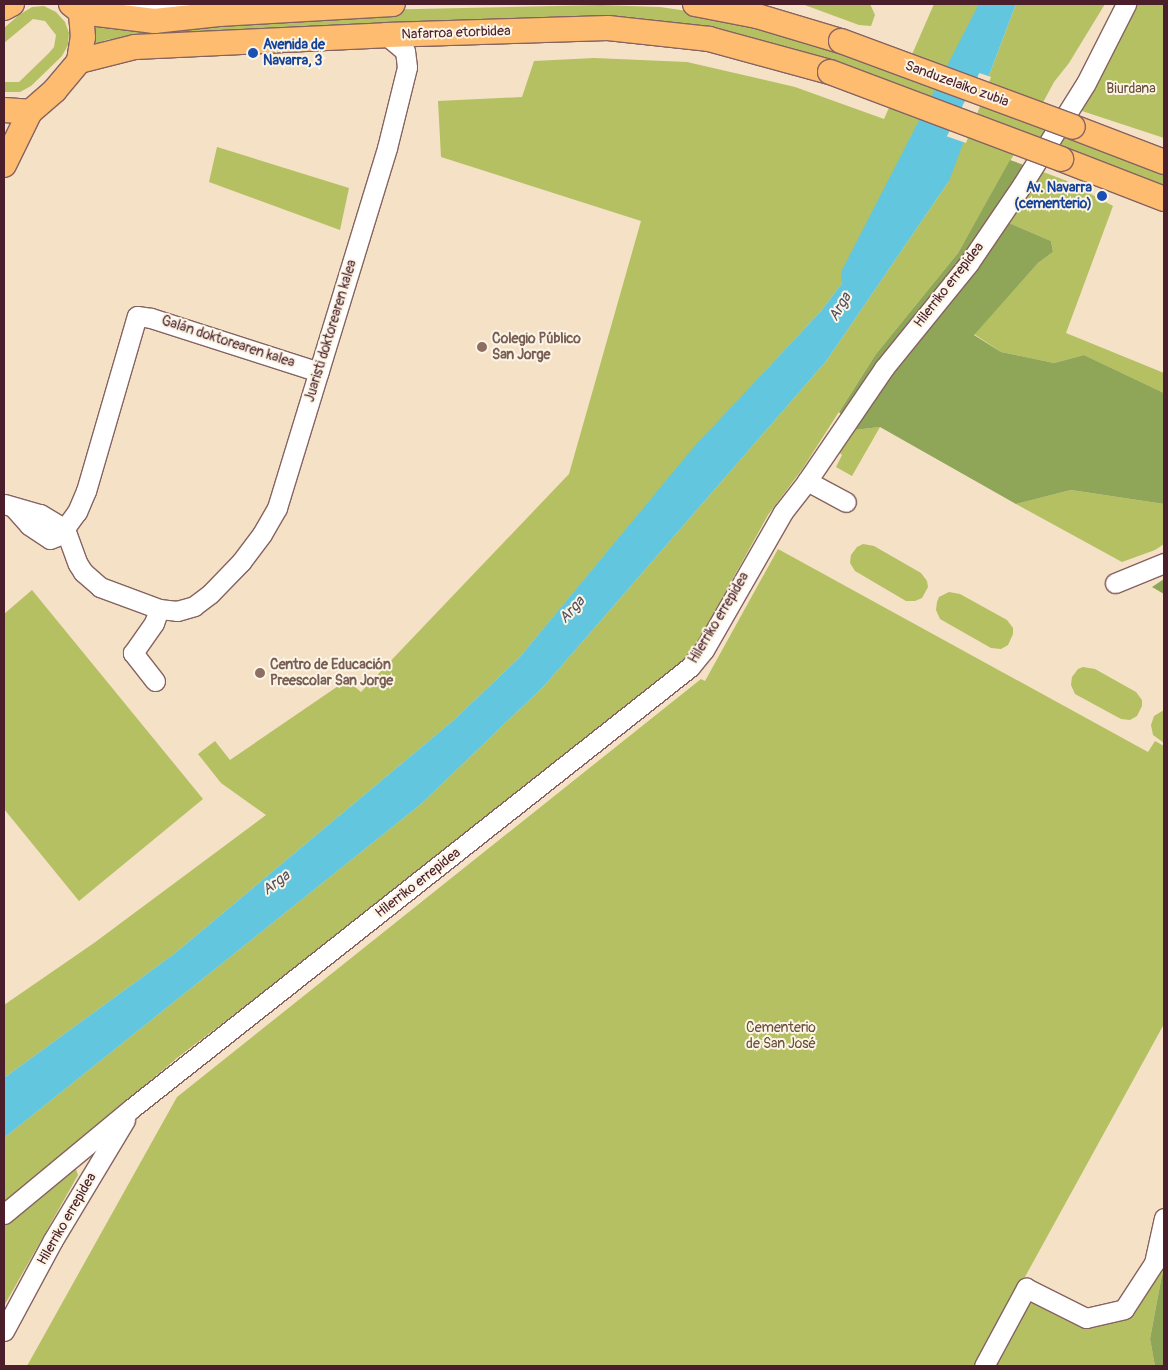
<!DOCTYPE html>
<html>
<head>
<meta charset="utf-8">
<style>
	body { margin:0 }
	#map { position:relative; width:1168px; height:1370px; overflow:hidden; background:#f4e1c6; font-family:Pangolin,sans-serif }
	div>[style] { position:absolute }
	[style*='--x'] { left:calc(var(--x)*1px); top:calc(var(--y)*1px); width:calc(var(--w)*1px); rotate:calc(var(--a)*1deg) }
	.green>* { inset:0; background:#b4c062 }
	.forest>* { inset:0; background:#8fa658 }
	.water>* { inset:0; background:#62c6df }
	.pier>* { inset:0; background:#f4e1c6 }
	.river>* { height:32px; margin:-16px; padding:0 16px; transform-origin:16px; border-radius:16px; background:#62c6df }
	.roads { filter:drop-shadow(1px 0 #866361) drop-shadow(-1px 0 #866361) drop-shadow(0 1px #866361) drop-shadow(0 -1px #866361) }
	.minor>* { height:19px; margin:-9.5px; padding:0 9.5px; transform-origin:9.5px; border-radius:9.5px; background:#fff }
	.major>* { height:24px; margin:-12px; padding:0 12px; transform-origin:12px; border-radius:12px; background:#fdbc6f }
	.bridges { filter:drop-shadow(1px 0 #866361) drop-shadow(-1px 0 #866361) drop-shadow(0 1px #866361) drop-shadow(0 -1px #866361) }
	.major-bridge>* { height:24px; margin:-12px; padding:0 12px; transform-origin:12px; border-radius:12px; background:#fdbc6f }
	.dots>* { width:14px; height:14px; translate:-50% -50%; box-sizing:border-box; border:2px solid #fcf5e5; border-radius:50% }
	span { translate:-50% -50%; white-space:nowrap; text-align:center; line-height:1.15; -webkit-text-stroke:4px #fcf5e5; paint-order:stroke }
	.street-label { font-size:14px; color:#4a1f2b }
	.transit-label { font-size:14px; color:#164399; font-weight:700 }
	.left { translate:0 -50%; text-align:left }
	.right { translate:-100% -50%; text-align:right }
	.park-label { font-size:14px; color:#6a4f3c }
	.education-label { font-size:14px; color:#785e54; font-weight:700 }
	.water-label { font-size:15px; color:#515161; font-style:italic }
	.frame { position:absolute; inset:0; border:5px solid #4a1f2b; pointer-events:none }
</style>
</head>
<body>
<div id="map">
	<div class="green">
		<i style="clip-path:polygon(802px 4px,870px 4px,875px 15px,871px 26px,859px 25px)"></i>
		<i style="clip-path:polygon(934px 4px,984px 4px,952px 92px,979px 102px,1016px 4px,1105px 4px,1069px 63px,1054px 82px,1033px 121px,1164px 172px,1164px 187px,1025px 135px,958px 253px,876px 354px,803px 468px,768px 515px,689px 658px,462px 841px,177px 1058px,4px 1205px,4px 1138px,421px 804px,544px 686px,827px 360px,949px 181px,947px 105px,918px 183px,821px 311px,693px 449px,519px 658px,455px 719px,174px 954px,4px 1078px,4px 1005px,94px 943px,266px 815px,221px 783px,198px 754px,215px 741px,230px 760px,347px 680px,361px 692px,569px 474px,641px 221px,441px 157px,438px 101px,522px 97px,534px 61px,594px 58px,687px 62px,795px 87px,884px 119px,898px 87px,789px 48px,394px 24px,132px 36px,106px 40px,87px 47px,87px 16px,601px 5px,660px 7px,722px 16px,775px 30px,903px 75px)"></i>
		<i style="clip-path:polygon(1137px 4px,1164px 4px,1164px 138px,1079px 110px,1112px 54px)"></i>
		<i style="clip-path:polygon(44px 6px,56px 12px,65px 22px,69px 33px,68px 45px,62px 56px,31px 86px,20px 92px,4px 92px,4px 82px,19px 82px,49px 53px,54px 47px,56px 35px,45px 21px,33px 19px,4px 43px,4px 28px,19px 15px,32px 7px)"></i>
		<i style="clip-path:polygon(217px 147px,349px 188px,340px 230px,209px 182px)"></i>
		<i style="clip-path:polygon(1038px 170px,1067px 181px,1113px 206px,1066px 333px,1164px 373px,1164px 393px,1084px 355px,1054px 363px,1001px 352px,974px 334px,1038px 263px,1053px 252px,1051px 241px,1009px 223px)"></i>
		<i style="clip-path:polygon(880px 427px,852px 476px,836px 467px,842px 455px,839px 452px,854px 430px)"></i>
		<i style="clip-path:polygon(1071px 490px,1164px 504px,1164px 544px,1155px 550px,1122px 562px,1016px 504px)"></i>
		<i style="clip-path:polygon(863px 544px,874px 546px,921px 573px,927px 581px,928px 587px,922px 598px,915px 601px,906px 601px,855px 571px,850px 563px,851px 555px,857px 547px)"></i>
		<i style="clip-path:polygon(778px 549px,1148px 752px,1155px 741px,1164px 746px,1164px 1024px,976px 1366px,27px 1366px,177px 1097px,701px 679px,705px 681px)"></i>
		<i style="clip-path:polygon(32px 590px,203px 799px,79px 901px,4px 809px,4px 614px)"></i>
		<i style="clip-path:polygon(949px 592px,960px 594px,1007px 620px,1013px 628px,1013px 634px,1008px 645px,1001px 649px,991px 648px,940px 619px,936px 610px,937px 602px,939px 597px)"></i>
		<i style="clip-path:polygon(1083px 667px,1095px 669px,1136px 692px,1142px 700px,1142px 706px,1137px 716px,1130px 720px,1121px 719px,1075px 694px,1071px 685px,1072px 677px,1078px 669px)"></i>
		<i style="clip-path:polygon(1164px 710px,1164px 743px,1153px 735px,1151px 725px,1154px 716px)"></i>
		<i style="clip-path:polygon(75px 1167px,78px 1175px,4px 1306px,4px 1220px)"></i>
		<i style="clip-path:polygon(1164px 1241px,1164px 1275px,1162px 1275px,1150px 1339px,1155px 1366px,991px 1366px,1029px 1295px,1088px 1325px,1127px 1316px)"></i>
	</div>
	<div class="forest">
		<i style="clip-path:polygon(1010px 160px,1038px 170px,1009px 223px,1051px 241px,1053px 252px,1038px 263px,974px 335px,1001px 352px,1054px 363px,1084px 355px,1164px 393px,1164px 504px,1071px 490px,1016px 504px,880px 427px,854px 430px,839px 412px,876px 354px,958px 253px)"></i>
		<i style="clip-path:polygon(1164px 579px,1164px 594px,1152px 587px)"></i>
		<i style="clip-path:polygon(1162px 1275px,1164px 1275px,1164px 1366px,1155px 1366px,1150px 1339px)"></i>
	</div>
	<div class="water">
		<i style="clip-path:polygon(984px 4px,1016px 4px,949px 181px,827px 360px,544px 686px,421px 804px,4px 1138px,4px 1078px,174px 954px,455px 719px,519px 658px,693px 448px,821px 311px,918px 183px)"></i>
	</div>
	<div class="pier">
		<i style="clip-path:polygon(959px 66px,991px 77px,966px 143px,934px 132px)"></i>
	</div>
	<div class="river">
		<i style="--x:857;--y:276;--w:306;--a:-62.8"></i>
	</div>
	<div class="roads">
		<div class="minor">
			<i style="--x:132;--y:4;--w:36;--a:3"></i>
			<i style="--x:168;--y:6;--w:26;--a:-4"></i>
			<i style="--x:807;--y:481;--w:44;--a:28.3"></i>
			<i style="--x:4;--y:504;--w:37;--a:16"></i>
			<i style="--x:40;--y:514;--w:29;--a:31"></i>
			<i style="--x:65;--y:529;--w:37;--a:70"></i>
			<i style="--x:78;--y:564;--w:9;--a:58"></i>
			<i style="--x:83;--y:572;--w:23;--a:41"></i>
			<i style="--x:100;--y:587;--w:63;--a:20.4"></i>
			<i style="--x:159;--y:609;--w:18;--a:6"></i>
			<i style="--x:177;--y:611;--w:18;--a:-16"></i>
			<i style="--x:194;--y:606;--w:20;--a:-37"></i>
			<i style="--x:210;--y:594;--w:45;--a:-45.9"></i>
			<i style="--x:241;--y:562;--w:35;--a:-53"></i>
			<i style="--x:262;--y:534;--w:30;--a:-60"></i>
			<i style="--x:277;--y:508;--w:376;--a:-73"></i>
			<i style="--x:387;--y:148;--w:83;--a:-76.1"></i>
			<i style="--x:407;--y:67;--w:16;--a:-97"></i>
			<i style="--x:405;--y:51;--w:25;--a:-140"></i>
			<i style="--x:13;--y:507;--w:24;--a:48"></i>
			<i style="--x:29;--y:525;--w:25;--a:34"></i>
			<i style="--x:50;--y:539;--w:11;--a:-22"></i>
			<i style="--x:60;--y:535;--w:29;--a:-54"></i>
			<i style="--x:77;--y:512;--w:23;--a:-67"></i>
			<i style="--x:86;--y:491;--w:182;--a:-73.8"></i>
			<i style="--x:137;--y:316;--w:14;--a:8"></i>
			<i style="--x:151;--y:318;--w:176;--a:17.8"></i>
			<i style="--x:1115;--y:583;--w:53;--a:-22.2"></i>
			<i style="--x:155;--y:681;--w:36;--a:-128"></i>
			<i style="--x:133;--y:653;--w:37;--a:-55"></i>
			<i style="--x:154;--y:623;--w:15;--a:-70"></i>
			<i style="--x:4;--y:1214;--w:166;--a:-39.6"></i>
			<i style="--x:132;--y:1108;--w:711;--a:-38.32"></i>
			<i style="--x:690;--y:667;--w:22;--a:-51"></i>
			<i style="--x:704;--y:650;--w:159;--a:-60.2"></i>
			<i style="--x:783;--y:512;--w:39;--a:-52"></i>
			<i style="--x:807;--y:481;--w:137;--a:-55.7"></i>
			<i style="--x:884;--y:368;--w:135;--a:-51"></i>
			<i style="--x:969;--y:263;--w:94;--a:-55.8"></i>
			<i style="--x:1022;--y:185;--w:120;--a:-57.9"></i>
			<i style="--x:1086;--y:83;--w:89;--a:-63.1"></i>
			<i style="--x:4;--y:1331;--w:103;--a:-61.7"></i>
			<i style="--x:53;--y:1240;--w:140;--a:-59"></i>
			<i style="--x:984;--y:1366;--w:89;--a:-61.7"></i>
			<i style="--x:1026;--y:1288;--w:67;--a:26.6"></i>
			<i style="--x:1086;--y:1318;--w:39;--a:-13"></i>
			<i style="--x:1124;--y:1309;--w:55;--a:-56.9"></i>
			<i style="--x:1154;--y:1263;--w:46;--a:-77.5"></i>
		</div>
		<div class="major">
			<i style="--x:695;--y:4;--w:63;--a:11"></i>
			<i style="--x:757;--y:16;--w:88;--a:16.6"></i>
			<i style="--x:4;--y:8;--w:9;--a:-27"></i>
			<i style="--x:81;--y:12;--w:74;--a:7"></i>
			<i style="--x:154;--y:21;--w:65;--a:-6.1"></i>
			<i style="--x:219;--y:14;--w:174;--a:-3.3"></i>
			<i style="--x:79;--y:61;--w:58;--a:-14"></i>
			<i style="--x:135;--y:47;--w:251;--a:-2.7"></i>
			<i style="--x:386;--y:35;--w:222;--a:-1.8"></i>
			<i style="--x:608;--y:28;--w:102;--a:6.2"></i>
			<i style="--x:709;--y:39;--w:125;--a:15.3"></i>
			<i style="--x:4;--y:110;--w:26;--a:4"></i>
			<i style="--x:30;--y:112;--w:33;--a:-41"></i>
			<i style="--x:55;--y:90;--w:38;--a:-50"></i>
			<i style="--x:79;--y:61;--w:24;--a:-81"></i>
			<i style="--x:83;--y:37;--w:25;--a:-95"></i>
			<i style="--x:81;--y:12;--w:13;--a:-141"></i>
			<i style="--x:1073;--y:127;--w:97;--a:21"></i>
			<i style="--x:1061;--y:159;--w:110;--a:21.2"></i>
			<i style="--x:4;--y:165;--w:59;--a:-63.9"></i>
		</div>
	</div>
	<div class="bridges">
		<div class="major-bridge">
			<i style="--x:841;--y:41;--w:247;--a:20.3"></i>
			<i style="--x:830;--y:72;--w:247;--a:20.6"></i>
		</div>
	</div>
	<div class="dots">
		<i style="left:253px;top:53px;background:#1a4fb4"></i>
		<i style="left:1102px;top:196px;background:#1a4fb4"></i>
		<i style="left:482px;top:347px;background:#8d6e63"></i>
		<i style="left:260px;top:673px;background:#8d6e63"></i>
	</div>
	<div class="street-label">
		<span style="left:456px;top:33px;rotate:-2deg">Nafarroa etorbidea</span>
		<span style="left:957px;top:84px;rotate:20deg">Sanduzelaiko zubia</span>
		<span style="left:949px;top:285px;rotate:-52deg">Hilerriko errepidea</span>
		<span style="left:331px;top:331px;rotate:-73deg">Juaristi doktorearen kalea</span>
		<span style="left:228px;top:342px;rotate:18deg">Galán doktorearen kalea</span>
		<span style="left:719px;top:618px;rotate:-59deg">Hilerriko errepidea</span>
		<span style="left:418px;top:883px;rotate:-38deg">Hilerriko errepidea</span>
		<span style="left:67px;top:1219px;rotate:-60deg">Hilerriko errepidea</span>
	</div>
	<div class="transit-label">
		<span class="left" style="left:263px;top:53px">Avenida de<br>Navarra, 3</span>
		<span class="right" style="left:1092px;top:196px">Av. Navarra<br>(cementerio)</span>
	</div>
	<div class="park-label">
		<span style="left:1131px;top:89px">Biurdana</span>
		<span style="left:781px;top:1036px">Cementerio<br>de San José</span>
	</div>
	<div class="education-label">
		<span class="left" style="left:492px;top:347px">Colegio Público<br>San Jorge</span>
		<span class="left" style="left:270px;top:673px">Centro de Educación<br>Preescolar San Jorge</span>
	</div>
	<div class="water-label">
		<span style="left:840px;top:307px;rotate:-60deg">Arga</span>
		<span style="left:572px;top:610px;rotate:-48deg">Arga</span>
		<span style="left:276px;top:883px;rotate:-37deg">Arga</span>
	</div>
	<div class="frame"></div>
</div>
</body>
</html>
